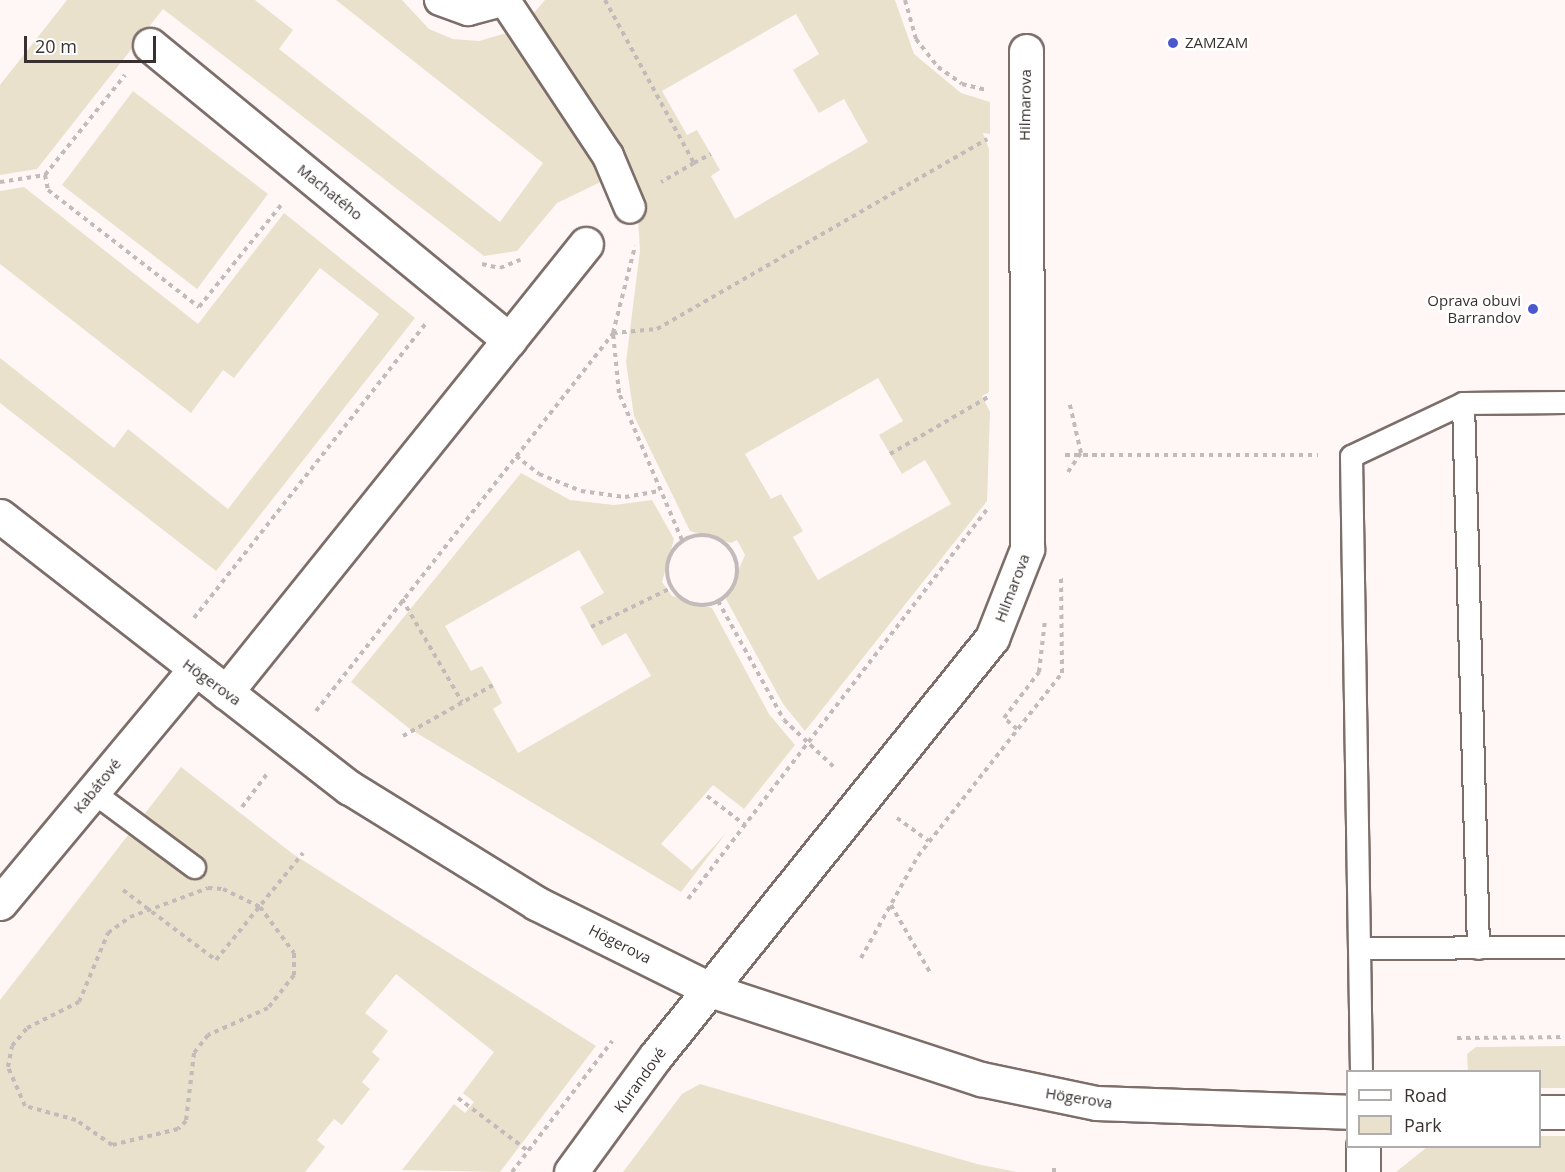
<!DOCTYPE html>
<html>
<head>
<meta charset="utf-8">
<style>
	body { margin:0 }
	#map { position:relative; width:1565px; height:1172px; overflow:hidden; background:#fef7f5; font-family:"Open Sans",sans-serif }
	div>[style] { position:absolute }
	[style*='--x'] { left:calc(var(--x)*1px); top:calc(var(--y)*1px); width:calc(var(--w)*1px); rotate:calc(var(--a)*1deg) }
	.green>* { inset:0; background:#eae1cd }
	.path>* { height:4px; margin-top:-2px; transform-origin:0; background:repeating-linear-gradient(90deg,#c2bbb9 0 4.5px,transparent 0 9px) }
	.path>.ring { margin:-2px; padding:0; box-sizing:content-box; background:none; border:4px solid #c2bbb9; border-radius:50% }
	.roads { filter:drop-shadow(2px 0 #7d6e69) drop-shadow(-2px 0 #7d6e69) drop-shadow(0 2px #7d6e69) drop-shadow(0 -2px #7d6e69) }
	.service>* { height:21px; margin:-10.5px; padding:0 10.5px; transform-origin:10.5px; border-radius:10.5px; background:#fff }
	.pedestrian>* { height:30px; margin:-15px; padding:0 15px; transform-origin:15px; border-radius:15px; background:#fff }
	.minor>* { height:33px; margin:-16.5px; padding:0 16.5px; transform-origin:16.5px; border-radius:16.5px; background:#fff }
	.dots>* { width:16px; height:16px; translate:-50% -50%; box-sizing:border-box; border:3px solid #fff; border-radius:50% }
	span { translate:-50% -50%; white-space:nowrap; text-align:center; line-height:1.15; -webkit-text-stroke:5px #fff; paint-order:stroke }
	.poi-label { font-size:15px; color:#38312f }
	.left { translate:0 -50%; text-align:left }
	.right { translate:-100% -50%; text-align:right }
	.street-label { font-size:15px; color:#38312f }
	.legend { position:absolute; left:1346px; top:1070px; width:195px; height:78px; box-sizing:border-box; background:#fff; border:2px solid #afadac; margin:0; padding:8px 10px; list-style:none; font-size:18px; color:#38312f }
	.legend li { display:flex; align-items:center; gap:12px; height:30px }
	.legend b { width:30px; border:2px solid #afadac }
	.scale { position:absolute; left:24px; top:36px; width:132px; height:27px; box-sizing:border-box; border:3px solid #38312f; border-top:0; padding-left:8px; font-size:18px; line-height:21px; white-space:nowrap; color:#38312f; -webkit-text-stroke:4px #fff; paint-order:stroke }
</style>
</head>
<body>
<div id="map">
	<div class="green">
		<i style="clip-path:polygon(67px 0,255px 0,293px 30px,279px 49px,500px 222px,543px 163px,336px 0,402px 0,429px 29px,453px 39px,479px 41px,513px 31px,609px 178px,557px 203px,517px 251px,484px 256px,163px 9px,37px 169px,0 175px,0 85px)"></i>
		<i style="clip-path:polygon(evenodd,545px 0,895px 0,914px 54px,961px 93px,990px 102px,990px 134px,983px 133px,989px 149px,989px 392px,982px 396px,990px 412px,987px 501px,805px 731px,783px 704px,726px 599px,745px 555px,737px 540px,731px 543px,690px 531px,634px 416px,626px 362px,640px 250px,637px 204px,526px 22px,545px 0,796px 14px,819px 54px,793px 70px,819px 113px,844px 99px,868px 142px,735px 219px,711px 176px,720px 170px,697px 130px,687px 135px,662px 91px,796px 14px,545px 0,878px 378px,903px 421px,879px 435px,902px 474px,925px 460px,951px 504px,818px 580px,793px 537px,803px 531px,781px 494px,771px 499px,745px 454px,878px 378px)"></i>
		<i style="clip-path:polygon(133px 91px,268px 194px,197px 289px,62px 185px)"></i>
		<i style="clip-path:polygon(24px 187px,198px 324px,284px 213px,415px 318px,216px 571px,0 403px,0 358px,114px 448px,128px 429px,228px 509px,379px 314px,320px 268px,234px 378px,223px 370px,191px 413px,0 264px,0 191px)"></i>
		<i style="clip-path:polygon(evenodd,521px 473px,570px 500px,614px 505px,652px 500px,674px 539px,662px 582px,672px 596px,712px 608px,769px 714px,795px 745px,744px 809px,713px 785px,661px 844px,692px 870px,727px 832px,681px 892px,410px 729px,351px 682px,521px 473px,579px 550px,604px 593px,580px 607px,591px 627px,602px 646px,626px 633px,651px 676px,518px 753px,493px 709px,502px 703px,493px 685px,482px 666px,471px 671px,445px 626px,579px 550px)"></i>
		<i style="clip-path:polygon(181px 767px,293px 854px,596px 1046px,500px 1172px,402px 1170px,454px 1104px,465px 1113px,474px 1102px,463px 1093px,494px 1052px,396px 974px,365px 1013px,388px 1031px,372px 1052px,380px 1059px,362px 1082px,370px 1089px,342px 1125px,334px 1119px,317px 1140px,325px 1147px,305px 1172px,0 1172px,0 1000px)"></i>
		<i style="clip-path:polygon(1565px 1046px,1565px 1088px,1540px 1088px,1540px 1072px,1468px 1071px,1467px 1054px,1476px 1047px)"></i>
		<i style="clip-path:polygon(700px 1084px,977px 1164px,1017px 1172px,623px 1172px,682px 1094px)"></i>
		<i style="clip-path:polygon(1540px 1136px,1565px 1136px,1565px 1172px,1396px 1172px,1427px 1147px,1540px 1146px)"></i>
	</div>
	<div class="path">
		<i style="--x:605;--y:0;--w:186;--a:61.4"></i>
		<i style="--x:694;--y:163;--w:38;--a:150"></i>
		<i style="--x:905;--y:0;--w:41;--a:74.2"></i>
		<i style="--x:916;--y:39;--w:36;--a:52"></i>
		<i style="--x:938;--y:67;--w:29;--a:35"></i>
		<i style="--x:962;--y:84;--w:25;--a:14"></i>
		<i style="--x:694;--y:163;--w:19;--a:-28"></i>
		<i style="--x:45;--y:175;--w:15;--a:79"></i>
		<i style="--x:48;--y:190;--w:191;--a:37.8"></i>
		<i style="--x:199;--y:307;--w:131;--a:-51.2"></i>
		<i style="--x:0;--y:182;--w:46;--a:-8.8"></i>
		<i style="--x:45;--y:175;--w:128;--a:-51.3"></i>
		<i style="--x:482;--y:264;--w:18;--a:13"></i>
		<i style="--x:500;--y:268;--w:22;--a:-22"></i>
		<i style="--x:890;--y:454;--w:113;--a:-30.2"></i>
		<i style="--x:1065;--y:455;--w:253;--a:0"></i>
		<i style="--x:516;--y:456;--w:29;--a:38"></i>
		<i style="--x:539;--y:474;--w:45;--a:22"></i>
		<i style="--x:581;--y:491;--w:44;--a:7.8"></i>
		<i style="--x:625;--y:497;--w:35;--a:-10"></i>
		<i style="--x:1068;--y:472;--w:23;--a:-56"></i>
		<i style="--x:1081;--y:453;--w:53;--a:-103"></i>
		<i class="ring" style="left:667px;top:535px;width:66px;height:66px"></i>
		<i style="--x:682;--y:540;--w:160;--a:-113.2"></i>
		<i style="--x:619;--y:393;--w:60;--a:-95.7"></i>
		<i style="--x:613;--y:333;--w:44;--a:-5.2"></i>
		<i style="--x:657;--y:329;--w:381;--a:-29.9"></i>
		<i style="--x:402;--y:599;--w:119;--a:59.8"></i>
		<i style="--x:718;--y:601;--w:136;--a:61"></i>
		<i style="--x:784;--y:720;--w:70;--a:43.3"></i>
		<i style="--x:194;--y:618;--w:377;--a:-51.8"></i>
		<i style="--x:591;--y:627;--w:89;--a:-26"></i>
		<i style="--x:316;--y:711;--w:481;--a:-51.8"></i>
		<i style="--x:613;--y:333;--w:90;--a:-75.8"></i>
		<i style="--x:1017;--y:729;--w:17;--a:-140"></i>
		<i style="--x:1004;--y:718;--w:58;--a:-52.7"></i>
		<i style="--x:1039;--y:672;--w:52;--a:-83.4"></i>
		<i style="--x:403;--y:736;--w:103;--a:-29.5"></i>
		<i style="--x:707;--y:796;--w:48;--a:37.3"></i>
		<i style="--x:242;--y:807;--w:41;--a:-52.9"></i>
		<i style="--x:897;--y:818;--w:39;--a:36"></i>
		<i style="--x:208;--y:888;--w:15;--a:4"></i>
		<i style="--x:223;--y:889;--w:41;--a:25.9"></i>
		<i style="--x:260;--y:907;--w:57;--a:53.5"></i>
		<i style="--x:294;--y:953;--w:22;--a:90"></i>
		<i style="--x:294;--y:975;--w:42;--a:128.2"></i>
		<i style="--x:268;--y:1008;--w:66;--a:155.8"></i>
		<i style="--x:208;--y:1035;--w:23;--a:128"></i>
		<i style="--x:194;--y:1053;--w:68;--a:96.7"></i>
		<i style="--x:186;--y:1121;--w:11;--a:135"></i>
		<i style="--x:178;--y:1129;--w:68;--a:166.4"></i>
		<i style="--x:112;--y:1145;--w:44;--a:-145.2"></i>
		<i style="--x:76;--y:1120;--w:53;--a:-164.6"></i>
		<i style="--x:25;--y:1106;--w:43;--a:-113.6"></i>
		<i style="--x:8;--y:1067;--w:21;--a:-79"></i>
		<i style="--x:12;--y:1046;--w:23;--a:-50"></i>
		<i style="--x:27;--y:1028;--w:58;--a:-26.6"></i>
		<i style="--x:79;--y:1002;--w:75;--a:-67.2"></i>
		<i style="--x:108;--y:933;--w:27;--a:-36"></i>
		<i style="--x:130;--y:917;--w:83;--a:-20.4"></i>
		<i style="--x:123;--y:890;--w:116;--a:37"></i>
		<i style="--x:216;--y:960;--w:138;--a:-50.9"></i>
		<i style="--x:688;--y:899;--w:491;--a:-52.5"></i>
		<i style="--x:891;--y:905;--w:80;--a:59.9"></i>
		<i style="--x:861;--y:958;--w:117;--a:-60.8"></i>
		<i style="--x:918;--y:856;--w:233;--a:-51.8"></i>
		<i style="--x:1062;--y:673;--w:97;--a:-90.6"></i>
		<i style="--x:1457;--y:1038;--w:108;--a:-0.5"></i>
		<i style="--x:458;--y:1098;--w:88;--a:37.1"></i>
		<i style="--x:1054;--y:1168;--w:4;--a:90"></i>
		<i style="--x:512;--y:1172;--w:165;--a:-52.6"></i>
	</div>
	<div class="roads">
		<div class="service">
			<i style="--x:1463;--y:403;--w:545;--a:88.42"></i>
			<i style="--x:93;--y:792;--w:126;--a:36.6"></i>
			<i style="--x:1360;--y:948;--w:205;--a:-0.3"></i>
			<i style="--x:1361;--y:1072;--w:616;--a:-90.93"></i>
			<i style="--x:1351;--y:456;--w:124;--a:-25.3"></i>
			<i style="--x:1463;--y:403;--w:102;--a:-0.6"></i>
		</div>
		<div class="pedestrian">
			<i style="--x:440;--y:0;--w:30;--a:20"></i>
			<i style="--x:468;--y:10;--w:39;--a:-15"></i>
			<i style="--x:505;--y:1;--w:186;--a:56.4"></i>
			<i style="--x:608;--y:156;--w:56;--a:67.1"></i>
		</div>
		<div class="minor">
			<i style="--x:150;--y:45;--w:465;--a:39.4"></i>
			<i style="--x:509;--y:340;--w:452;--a:128.8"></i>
			<i style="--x:509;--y:340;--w:123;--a:-51.3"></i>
			<i style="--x:0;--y:516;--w:443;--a:37.9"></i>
			<i style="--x:350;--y:788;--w:219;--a:31.7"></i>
			<i style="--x:536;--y:903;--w:198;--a:26.4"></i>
			<i style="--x:713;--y:991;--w:282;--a:18.2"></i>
			<i style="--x:981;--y:1079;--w:117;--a:11.8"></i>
			<i style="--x:1096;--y:1103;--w:252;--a:2"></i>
			<i style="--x:0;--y:903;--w:303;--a:-50.2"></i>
			<i style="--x:1540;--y:1112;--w:25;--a:0"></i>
			<i style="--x:1363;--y:1146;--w:26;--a:90"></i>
			<i style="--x:571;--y:1172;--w:142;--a:-53.9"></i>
			<i style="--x:655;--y:1057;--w:538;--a:-51.19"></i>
			<i style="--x:992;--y:638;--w:96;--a:-68.5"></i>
			<i style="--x:1027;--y:549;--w:498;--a:-90.1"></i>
		</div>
	</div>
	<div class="dots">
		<i style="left:1173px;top:43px;background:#4a58cd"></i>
		<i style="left:1533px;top:309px;background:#4a58cd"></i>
	</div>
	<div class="poi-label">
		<span class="left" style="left:1185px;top:43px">ZAMZAM</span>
		<span class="right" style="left:1521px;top:309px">Oprava obuvi<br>Barrandov</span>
	</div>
	<div class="street-label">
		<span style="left:1025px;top:105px;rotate:-89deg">Hilmarova</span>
		<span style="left:330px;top:192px;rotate:39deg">Machatého</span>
		<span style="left:1012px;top:588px;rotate:-69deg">Hilmarova</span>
		<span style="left:212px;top:682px;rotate:36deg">Högerova</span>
		<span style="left:97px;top:786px;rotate:-51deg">Kabátové</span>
		<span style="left:620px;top:944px;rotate:27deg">Högerova</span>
		<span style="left:640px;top:1080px;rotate:-54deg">Kurandové</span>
		<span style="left:1079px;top:1098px;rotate:9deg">Högerova</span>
	</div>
	<ul class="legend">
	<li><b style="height:8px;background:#fff"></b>Road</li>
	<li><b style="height:16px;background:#eae1cd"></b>Park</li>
	</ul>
	<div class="scale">20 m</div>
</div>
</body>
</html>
